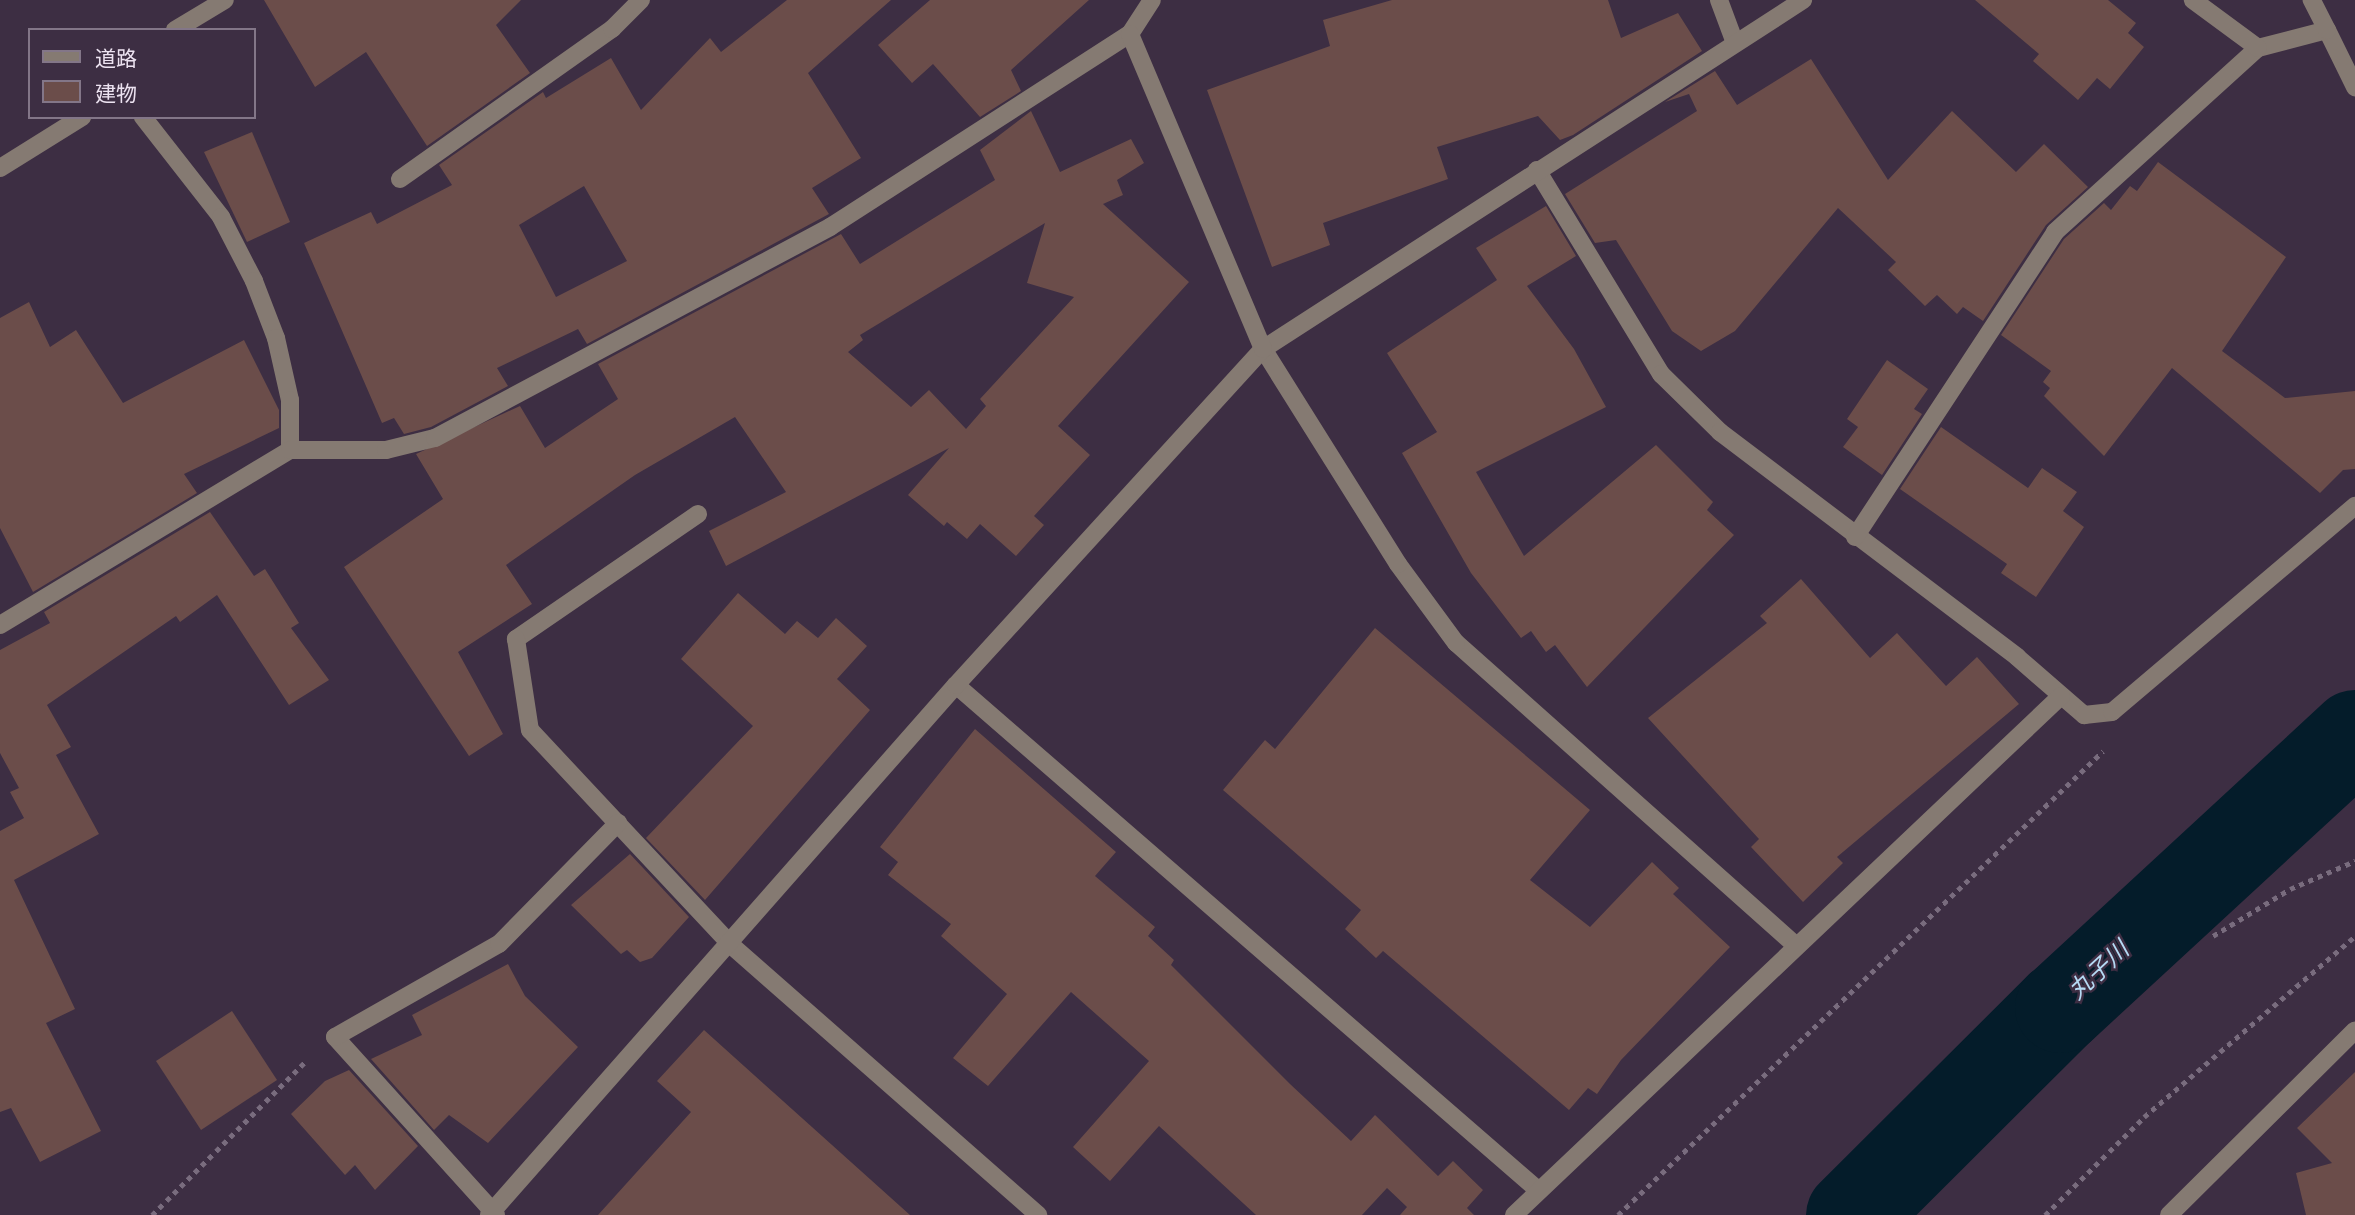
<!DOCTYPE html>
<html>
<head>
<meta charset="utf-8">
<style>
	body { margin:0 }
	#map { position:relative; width:2355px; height:1215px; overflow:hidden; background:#3d2e43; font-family:Rubik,"Noto Sans JP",sans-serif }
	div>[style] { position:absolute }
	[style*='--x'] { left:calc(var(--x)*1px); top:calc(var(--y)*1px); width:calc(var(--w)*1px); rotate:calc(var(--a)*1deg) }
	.river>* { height:91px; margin:-45.5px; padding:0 45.5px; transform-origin:45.5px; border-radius:45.5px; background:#041c2a }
	.building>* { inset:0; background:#6b4d4a }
	.path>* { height:4.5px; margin-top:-2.25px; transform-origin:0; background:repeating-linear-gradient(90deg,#796c7e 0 5px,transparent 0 10px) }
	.minor>* { height:18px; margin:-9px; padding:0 9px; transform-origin:9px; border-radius:9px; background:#857a72 }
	span { translate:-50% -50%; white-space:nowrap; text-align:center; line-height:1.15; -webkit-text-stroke:5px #3d2e43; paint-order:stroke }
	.water-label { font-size:24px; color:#b5daf4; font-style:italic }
	.legend { position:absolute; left:28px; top:28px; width:228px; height:91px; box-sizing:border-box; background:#3d2e43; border:2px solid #837688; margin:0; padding:9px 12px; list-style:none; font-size:21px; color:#ece2f0 }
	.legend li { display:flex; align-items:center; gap:14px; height:35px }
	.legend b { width:35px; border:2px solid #837688 }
</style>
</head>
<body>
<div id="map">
	<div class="river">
		<i style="--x:1851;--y:1215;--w:295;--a:-44.9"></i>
		<i style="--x:2060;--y:1007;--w:401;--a:-42.7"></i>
	</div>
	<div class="building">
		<i style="clip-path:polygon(264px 0,521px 0,496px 25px,530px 73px,427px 146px,366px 52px,315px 87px)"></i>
		<i style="clip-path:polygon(evenodd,787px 0,891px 0,808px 73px,861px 158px,812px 188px,829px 214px,587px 344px,578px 329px,497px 368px,508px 386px,431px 427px,404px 434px,394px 418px,382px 423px,304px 243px,371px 212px,377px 224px,452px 185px,439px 165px,543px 92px,546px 98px,611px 58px,641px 110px,710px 38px,721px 52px,787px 0,584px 186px,627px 261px,556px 297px,519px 225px,584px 186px)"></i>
		<i style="clip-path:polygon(930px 0,1089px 0,1011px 70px,1021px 91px,980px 117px,933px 64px,912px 83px,878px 45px)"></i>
		<i style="clip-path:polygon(1392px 0,1608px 0,1621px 38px,1678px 13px,1702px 51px,1573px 135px,1560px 140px,1538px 116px,1437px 147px,1448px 179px,1323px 223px,1330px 245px,1272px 267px,1207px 90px,1330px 46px,1323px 20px)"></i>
		<i style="clip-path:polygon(1975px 0,2108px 0,2136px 23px,2128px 33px,2144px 47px,2110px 89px,2097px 78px,2078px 100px,2033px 61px,2039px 54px)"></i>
		<i style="clip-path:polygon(1811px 59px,1888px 180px,1952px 111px,2016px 172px,2044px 144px,2088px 187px,2046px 225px,1983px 321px,1963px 307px,1957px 314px,1937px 295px,1925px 306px,1888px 270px,1896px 262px,1838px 208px,1735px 331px,1701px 351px,1672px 331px,1616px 240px,1595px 243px,1565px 194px,1697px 111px,1689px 94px,1665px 102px,1715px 71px,1737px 105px)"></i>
		<i style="clip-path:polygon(evenodd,1031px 111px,1060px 172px,1131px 139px,1144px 163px,1117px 180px,1123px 195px,1103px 204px,1189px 282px,1058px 426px,1090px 455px,1034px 516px,1044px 525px,1016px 556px,980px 524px,967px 539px,947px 522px,944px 526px,908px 495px,949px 448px,726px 566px,709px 531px,786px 492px,735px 417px,635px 475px,506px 565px,532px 604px,458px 652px,503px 734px,469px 756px,344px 567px,443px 499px,416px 454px,520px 406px,545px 448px,618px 399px,598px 364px,841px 234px,860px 264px,995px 180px,980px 150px,1031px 111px,1045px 223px,1027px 283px,1074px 297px,980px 399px,986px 406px,966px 429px,929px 390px,911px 407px,848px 352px,863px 340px,860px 335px,1045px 223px)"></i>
		<i style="clip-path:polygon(252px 132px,290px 222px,247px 242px,204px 152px)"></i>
		<i style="clip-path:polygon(2158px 162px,2286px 257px,2222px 351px,2285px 398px,2355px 391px,2355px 469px,2343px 470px,2320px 493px,2172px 368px,2104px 456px,2044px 396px,2050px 388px,2043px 382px,2051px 371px,2001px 335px,2064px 239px,2104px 203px,2111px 210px,2130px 186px,2137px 191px)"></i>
		<i style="clip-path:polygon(1546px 206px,1576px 256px,1527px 286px,1574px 349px,1606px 407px,1476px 472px,1524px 556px,1656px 445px,1713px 502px,1707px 510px,1734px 535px,1587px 687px,1555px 645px,1546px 652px,1531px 631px,1521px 638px,1471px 573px,1402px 453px,1437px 432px,1387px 353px,1497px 280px,1476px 248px)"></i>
		<i style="clip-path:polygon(29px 302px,50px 347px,76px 330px,123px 403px,244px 340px,279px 410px,279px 428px,184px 474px,197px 493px,33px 592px,0 528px,0 318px)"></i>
		<i style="clip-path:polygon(1887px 360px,1928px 389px,1914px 409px,1922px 414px,1882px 475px,1843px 447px,1858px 427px,1847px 419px)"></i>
		<i style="clip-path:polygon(1941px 427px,2028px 488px,2042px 468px,2077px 492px,2063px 511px,2084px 527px,2036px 597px,2001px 573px,2007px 564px,1900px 489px)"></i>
		<i style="clip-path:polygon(210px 512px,254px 576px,265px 569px,299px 623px,291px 628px,329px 680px,289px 705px,217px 595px,180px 622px,176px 616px,47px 705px,71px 747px,56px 755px,99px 834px,14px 880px,75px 1009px,46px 1023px,101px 1131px,40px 1162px,11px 1108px,0 1112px,0 831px,24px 818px,10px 792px,19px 788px,0 753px,0 650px,50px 623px,44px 612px)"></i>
		<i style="clip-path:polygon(1801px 579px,1870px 658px,1897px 633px,1946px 686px,1977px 657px,2019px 704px,1837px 857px,1843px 863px,1803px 902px,1751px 847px,1759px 839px,1648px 718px,1767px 623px,1760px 616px)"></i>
		<i style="clip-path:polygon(738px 593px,785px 634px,797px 621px,818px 638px,836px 618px,867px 646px,837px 679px,870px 710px,705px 900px,646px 838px,753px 726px,681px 659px)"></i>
		<i style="clip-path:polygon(1375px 628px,1590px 810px,1530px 880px,1590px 927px,1652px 862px,1679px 888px,1673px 894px,1730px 947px,1621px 1060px,1597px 1094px,1588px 1088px,1569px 1110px,1383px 951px,1376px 958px,1345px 929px,1361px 910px,1223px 790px,1265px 740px,1275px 749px)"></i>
		<i style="clip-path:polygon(975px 729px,1116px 852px,1095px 876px,1155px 927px,1148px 936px,1174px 960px,1171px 965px,1290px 1084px,1351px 1141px,1375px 1115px,1438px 1176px,1453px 1161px,1483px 1190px,1467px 1208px,1474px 1215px,1400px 1215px,1407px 1207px,1387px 1188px,1362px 1215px,1256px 1215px,1159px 1126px,1110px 1181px,1073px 1147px,1149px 1061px,1071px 992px,988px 1086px,953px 1058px,1007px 994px,941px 936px,951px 924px,888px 875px,898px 862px,880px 847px)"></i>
		<i style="clip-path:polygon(630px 854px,689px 917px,652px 958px,640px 962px,627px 950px,621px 954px,571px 905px)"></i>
		<i style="clip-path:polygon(508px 964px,525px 996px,578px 1047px,488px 1143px,449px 1115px,434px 1130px,371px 1059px,422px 1035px,412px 1015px)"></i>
		<i style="clip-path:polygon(232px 1011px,277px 1080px,201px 1130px,156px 1061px)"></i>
		<i style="clip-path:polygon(704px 1030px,783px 1101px,910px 1215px,598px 1215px,691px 1112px,657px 1081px)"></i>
		<i style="clip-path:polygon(349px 1070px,418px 1146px,375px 1190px,355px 1165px,345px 1175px,291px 1114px,325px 1081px)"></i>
		<i style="clip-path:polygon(2355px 1072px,2355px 1215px,2306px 1215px,2296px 1173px,2332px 1163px,2297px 1128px)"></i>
	</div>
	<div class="path">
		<i style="--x:2213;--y:936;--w:90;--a:-31.4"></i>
		<i style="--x:2290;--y:889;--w:71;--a:-23.3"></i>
		<i style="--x:152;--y:1215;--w:219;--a:-45"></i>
		<i style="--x:1618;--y:1215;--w:671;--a:-43.73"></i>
		<i style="--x:2045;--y:1215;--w:139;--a:-44.7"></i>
		<i style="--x:2144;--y:1117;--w:278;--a:-40.6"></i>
	</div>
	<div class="minor">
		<i style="--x:1719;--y:0;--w:46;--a:69.6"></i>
		<i style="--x:175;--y:30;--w:58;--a:-31"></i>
		<i style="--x:2327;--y:30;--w:64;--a:63.8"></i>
		<i style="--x:2258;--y:48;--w:71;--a:-14.6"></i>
		<i style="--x:2327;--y:30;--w:34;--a:-117"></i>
		<i style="--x:143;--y:117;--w:127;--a:52"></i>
		<i style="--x:221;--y:217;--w:72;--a:62.7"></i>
		<i style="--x:254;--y:281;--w:61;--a:68.9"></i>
		<i style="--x:276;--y:338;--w:64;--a:77.3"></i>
		<i style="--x:290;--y:400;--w:50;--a:90"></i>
		<i style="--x:0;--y:168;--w:97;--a:-31.9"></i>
		<i style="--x:1537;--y:170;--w:239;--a:58.7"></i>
		<i style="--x:1661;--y:374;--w:83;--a:44.5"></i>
		<i style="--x:1720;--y:432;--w:373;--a:37.1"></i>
		<i style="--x:2017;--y:657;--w:89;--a:40.9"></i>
		<i style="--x:2084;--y:715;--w:28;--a:-6"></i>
		<i style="--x:2112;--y:712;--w:319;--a:-40.3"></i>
		<i style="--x:400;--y:179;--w:260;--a:-35.3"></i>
		<i style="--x:612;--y:29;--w:41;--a:-45"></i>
		<i style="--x:698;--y:514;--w:221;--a:145.5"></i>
		<i style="--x:516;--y:639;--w:92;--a:81.3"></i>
		<i style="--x:530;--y:730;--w:294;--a:46.9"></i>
		<i style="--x:731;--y:945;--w:409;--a:41.3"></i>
		<i style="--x:1855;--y:537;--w:365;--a:-56.7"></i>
		<i style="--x:2055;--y:232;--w:274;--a:-42.2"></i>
		<i style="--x:2258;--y:48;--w:81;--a:-143.6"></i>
		<i style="--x:0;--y:625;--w:339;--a:-31.1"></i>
		<i style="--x:290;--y:450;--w:96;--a:0"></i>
		<i style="--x:386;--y:450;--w:50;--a:-13.8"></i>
		<i style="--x:435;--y:438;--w:448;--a:-28.1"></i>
		<i style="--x:830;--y:227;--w:357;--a:-32.8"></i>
		<i style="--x:1130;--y:34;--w:40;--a:-57.1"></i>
		<i style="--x:956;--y:685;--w:771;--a:40.95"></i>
		<i style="--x:1793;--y:943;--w:451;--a:-138.3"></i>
		<i style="--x:1456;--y:643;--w:98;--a:-126.3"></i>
		<i style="--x:1398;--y:564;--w:254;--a:-122.1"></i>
		<i style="--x:1263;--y:349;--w:643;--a:-32.87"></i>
		<i style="--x:489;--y:1215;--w:706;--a:-48.62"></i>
		<i style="--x:956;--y:685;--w:455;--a:-47.6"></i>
		<i style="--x:1263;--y:349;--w:342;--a:-112.9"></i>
		<i style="--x:496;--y:1215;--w:240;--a:-132.1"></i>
		<i style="--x:335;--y:1037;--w:189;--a:-29.6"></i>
		<i style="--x:499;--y:944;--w:170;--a:-45.5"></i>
		<i style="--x:1514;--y:1215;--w:754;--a:-43.5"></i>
		<i style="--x:2169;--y:1215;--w:262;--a:-44.8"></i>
	</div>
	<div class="water-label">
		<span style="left:2099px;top:971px;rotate:-43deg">丸子川</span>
	</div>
	<ul class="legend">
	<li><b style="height:9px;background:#857a72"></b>道路</li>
	<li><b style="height:19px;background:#6b4d4a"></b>建物</li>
	</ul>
</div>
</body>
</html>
